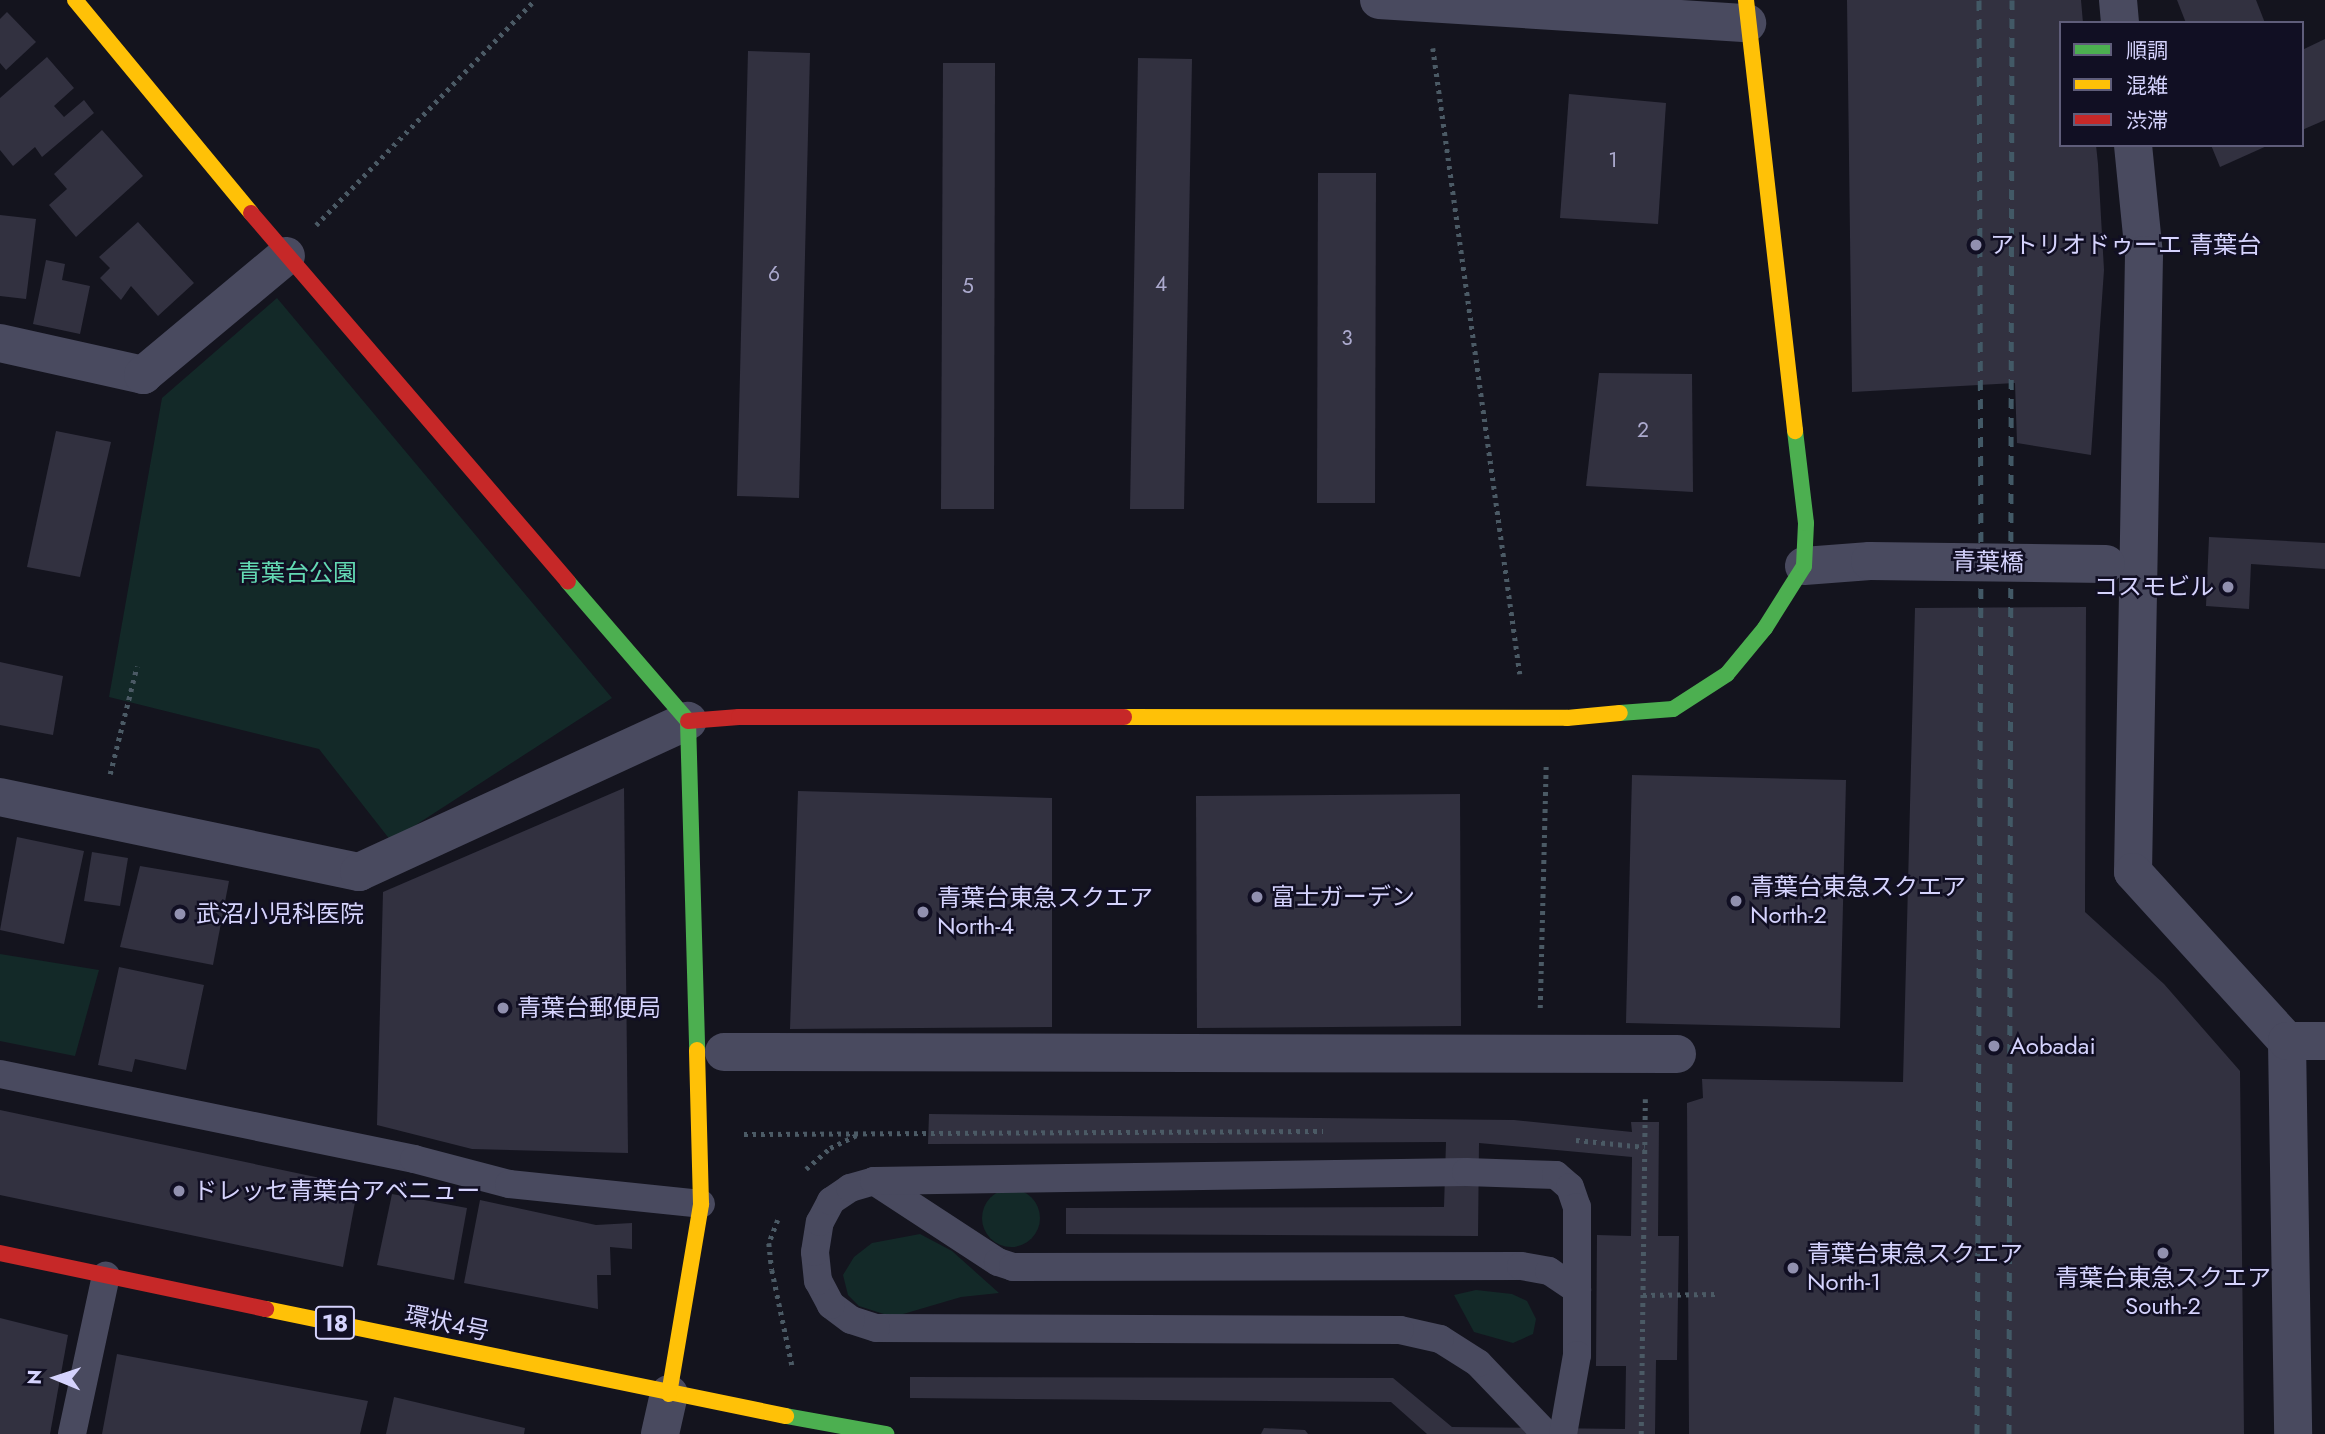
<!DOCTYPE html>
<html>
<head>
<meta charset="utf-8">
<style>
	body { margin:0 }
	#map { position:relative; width:2325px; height:1434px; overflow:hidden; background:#14141e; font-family:Jost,"Noto Sans JP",sans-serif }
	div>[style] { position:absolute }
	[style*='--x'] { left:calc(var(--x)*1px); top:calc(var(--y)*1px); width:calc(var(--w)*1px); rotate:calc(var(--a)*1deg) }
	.green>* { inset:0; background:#132928 }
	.round { border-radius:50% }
	.building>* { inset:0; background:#323140 }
	.path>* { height:4.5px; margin-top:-2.25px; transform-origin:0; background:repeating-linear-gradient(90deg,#4b5a65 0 3.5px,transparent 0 8.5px) }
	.lane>* { height:28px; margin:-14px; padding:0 14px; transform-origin:14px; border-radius:14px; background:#494a5f }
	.street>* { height:38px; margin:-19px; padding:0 19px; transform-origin:19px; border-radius:19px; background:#494a5f }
	.fast>* { height:16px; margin:-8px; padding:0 8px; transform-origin:8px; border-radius:8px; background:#4caf50 }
	.slow>* { height:16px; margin:-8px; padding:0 8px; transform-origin:8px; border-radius:8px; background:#ffc107 }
	.jam>* { height:16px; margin:-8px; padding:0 8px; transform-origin:8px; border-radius:8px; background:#c62828 }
	.rail>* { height:5px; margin-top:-2.5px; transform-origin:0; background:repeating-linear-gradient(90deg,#425966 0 10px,transparent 0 19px) }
	.street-bridge>* { height:38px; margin:-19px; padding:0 19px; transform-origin:19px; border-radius:19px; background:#494a5f }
	.dots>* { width:19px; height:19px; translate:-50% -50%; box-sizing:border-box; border:4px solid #110f23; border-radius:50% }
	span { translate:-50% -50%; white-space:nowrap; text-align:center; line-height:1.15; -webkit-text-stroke:5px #110f23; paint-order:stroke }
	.number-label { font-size:21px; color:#acaace }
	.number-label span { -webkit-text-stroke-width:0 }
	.shield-label span { padding:2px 5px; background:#110f23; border:2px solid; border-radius:5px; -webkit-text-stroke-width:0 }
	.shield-label { font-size:23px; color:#d5d3fd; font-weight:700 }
	.poi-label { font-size:24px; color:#d5d3fd }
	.left { translate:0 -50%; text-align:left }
	.right { translate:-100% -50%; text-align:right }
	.street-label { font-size:24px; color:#d5d3fd }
	.park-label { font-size:24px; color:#63d9b3 }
	.legend { position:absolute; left:2059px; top:21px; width:245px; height:126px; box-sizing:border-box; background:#110f23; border:2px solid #5f5d7a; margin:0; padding:9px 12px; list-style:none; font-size:21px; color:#d5d3fd }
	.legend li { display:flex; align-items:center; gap:14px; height:35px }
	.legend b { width:35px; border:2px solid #5f5d7a }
	.north { position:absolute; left:21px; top:1343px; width:70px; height:70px; -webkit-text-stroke:5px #110f23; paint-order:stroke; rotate:272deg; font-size:19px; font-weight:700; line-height:28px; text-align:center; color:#d5d3fd }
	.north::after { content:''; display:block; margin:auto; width:24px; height:32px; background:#d5d3fd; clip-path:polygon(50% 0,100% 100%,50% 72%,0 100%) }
</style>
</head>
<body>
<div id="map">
	<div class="green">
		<i style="clip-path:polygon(277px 298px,612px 698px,391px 841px,319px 749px,109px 697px,162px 398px)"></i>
		<i style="clip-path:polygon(0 954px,99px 970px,75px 1056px,0 1041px)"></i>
		<i class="round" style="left:982px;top:1189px;width:58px;height:58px"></i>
		<i style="clip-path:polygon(920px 1234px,952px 1251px,999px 1293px,961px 1297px,893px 1317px,859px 1306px,848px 1295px,843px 1275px,854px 1257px,872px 1243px)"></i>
		<i style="clip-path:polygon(1476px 1290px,1512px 1294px,1527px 1301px,1536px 1319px,1533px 1334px,1513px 1343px,1474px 1332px,1454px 1295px)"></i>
	</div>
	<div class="building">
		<i style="clip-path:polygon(1847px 0,2081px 0,2083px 23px,2061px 23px,2061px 145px,2096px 145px,2098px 164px,2104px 270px,2091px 455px,2017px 443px,2015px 383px,1852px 392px)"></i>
		<i style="clip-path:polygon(2177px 0,2256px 0,2265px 23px,2186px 23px)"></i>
		<i style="clip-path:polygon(7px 12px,36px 42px,6px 70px,0 63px,0 19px)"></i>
		<i style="clip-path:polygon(2325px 39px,2325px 120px,2302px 130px,2302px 50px)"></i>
		<i style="clip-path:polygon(748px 51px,810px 53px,799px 498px,737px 496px)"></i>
		<i style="clip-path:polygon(47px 57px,74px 88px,54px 106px,64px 117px,84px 100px,94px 113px,42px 157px,35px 147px,13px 166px,0 150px,0 98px)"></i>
		<i style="clip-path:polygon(1138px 58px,1192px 59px,1184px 509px,1130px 509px)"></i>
		<i style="clip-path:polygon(943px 63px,995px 63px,994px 509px,941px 509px)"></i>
		<i style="clip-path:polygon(1569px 94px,1666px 103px,1658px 224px,1560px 218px)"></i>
		<i style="clip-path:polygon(102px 130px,143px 176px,76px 237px,49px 205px,67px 189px,54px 174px)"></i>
		<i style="clip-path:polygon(2211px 145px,2269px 145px,2220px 167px)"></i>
		<i style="clip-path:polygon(1318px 173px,1376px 173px,1375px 503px,1317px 503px)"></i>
		<i style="clip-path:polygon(0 215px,36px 219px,26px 299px,0 296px)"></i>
		<i style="clip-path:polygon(138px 222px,194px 283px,158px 316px,131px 286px,121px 300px,100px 278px,110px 268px,99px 257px)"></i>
		<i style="clip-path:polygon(46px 260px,65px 264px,62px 280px,90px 286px,80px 334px,33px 324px)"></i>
		<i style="clip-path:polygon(1599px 373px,1692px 374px,1693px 492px,1586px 486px)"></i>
		<i style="clip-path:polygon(56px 431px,111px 442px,80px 577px,27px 567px)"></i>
		<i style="clip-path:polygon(2209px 537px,2325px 543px,2325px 569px,2251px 564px,2249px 609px,2206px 606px)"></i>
		<i style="clip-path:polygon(2086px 607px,2085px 912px,2164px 984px,2240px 1071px,2244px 1434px,1689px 1434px,1687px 1103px,1703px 1098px,1702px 1079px,1903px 1082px,1915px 608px)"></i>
		<i style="clip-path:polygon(0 662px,63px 676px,53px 735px,0 725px)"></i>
		<i style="clip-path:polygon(1632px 775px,1846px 780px,1840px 1028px,1626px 1023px)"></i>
		<i style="clip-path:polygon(624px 788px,628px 1153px,472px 1149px,377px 1125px,383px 892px)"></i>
		<i style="clip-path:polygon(798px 791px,1052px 798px,1052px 1027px,790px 1029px)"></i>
		<i style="clip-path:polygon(1460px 794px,1461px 1026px,1197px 1028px,1196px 796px)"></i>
		<i style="clip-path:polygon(17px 837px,84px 851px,64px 944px,0 930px)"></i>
		<i style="clip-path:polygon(92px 852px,128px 858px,120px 906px,84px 901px)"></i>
		<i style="clip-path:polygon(140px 866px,229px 881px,213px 965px,120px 947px)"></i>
		<i style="clip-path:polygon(119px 967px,204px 985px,186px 1070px,135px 1059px,132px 1072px,98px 1065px)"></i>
		<i style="clip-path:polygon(0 1110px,358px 1186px,343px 1267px,0 1195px)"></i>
		<i style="clip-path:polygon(929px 1114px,1514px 1120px,1632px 1132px,1631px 1122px,1659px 1122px,1658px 1236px,1679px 1236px,1677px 1360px,1656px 1360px,1655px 1434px,1427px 1434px,1391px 1402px,910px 1398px,910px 1377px,1393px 1378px,1452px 1427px,1625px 1429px,1626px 1366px,1596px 1366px,1597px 1235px,1631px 1236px,1632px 1157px,1479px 1143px,1478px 1236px,1066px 1234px,1066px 1208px,1444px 1207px,1446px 1142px,928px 1144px)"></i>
		<i style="clip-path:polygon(392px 1194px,467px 1208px,454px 1280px,377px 1265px)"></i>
		<i style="clip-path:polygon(480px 1200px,596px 1225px,632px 1223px,632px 1249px,610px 1247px,611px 1275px,597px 1275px,598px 1309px,464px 1283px)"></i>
		<i style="clip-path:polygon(0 1318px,68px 1335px,50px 1434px,0 1434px)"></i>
		<i style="clip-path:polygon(117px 1354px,368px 1401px,360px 1434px,102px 1434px)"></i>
		<i style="clip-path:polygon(394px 1397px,525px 1428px,524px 1434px,386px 1434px)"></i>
		<i style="clip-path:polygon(1264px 1428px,1305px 1430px,1308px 1434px,1261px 1434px)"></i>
	</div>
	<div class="path">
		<i style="--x:1433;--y:48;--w:632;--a:82.09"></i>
		<i style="--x:316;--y:225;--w:314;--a:-45.8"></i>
		<i style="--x:110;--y:774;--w:111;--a:-76"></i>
		<i style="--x:1540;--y:1008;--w:246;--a:-88.6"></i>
		<i style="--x:744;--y:1134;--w:579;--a:-0.3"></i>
		<i style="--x:1576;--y:1140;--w:69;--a:5.8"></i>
		<i style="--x:806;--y:1169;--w:32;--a:-41"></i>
		<i style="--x:830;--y:1148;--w:32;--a:-26"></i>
		<i style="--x:778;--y:1220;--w:25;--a:111"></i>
		<i style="--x:769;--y:1243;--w:27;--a:84"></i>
		<i style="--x:772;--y:1270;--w:97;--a:78.1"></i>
		<i style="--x:1643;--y:1295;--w:72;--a:-0.8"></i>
		<i style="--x:1641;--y:1434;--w:335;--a:-89.3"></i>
	</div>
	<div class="lane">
		<i style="--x:0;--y:1074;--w:423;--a:11.6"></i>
		<i style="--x:414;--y:1159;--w:98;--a:14.7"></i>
		<i style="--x:509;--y:1184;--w:193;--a:5.9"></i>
		<i style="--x:874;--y:1181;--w:148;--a:33.2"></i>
		<i style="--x:998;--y:1262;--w:16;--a:18"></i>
		<i style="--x:1013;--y:1267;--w:508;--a:-0.11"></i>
		<i style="--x:1521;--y:1266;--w:28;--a:10"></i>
		<i style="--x:1549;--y:1271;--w:34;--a:34"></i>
		<i style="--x:72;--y:1434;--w:162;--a:-77.9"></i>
		<i style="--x:1546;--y:1434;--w:98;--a:-133.8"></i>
		<i style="--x:1478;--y:1363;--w:45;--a:-147.7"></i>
		<i style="--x:1440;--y:1339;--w:41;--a:-167.3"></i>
		<i style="--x:1400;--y:1330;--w:524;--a:-179.78"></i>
		<i style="--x:876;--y:1328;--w:26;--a:-162"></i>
		<i style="--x:851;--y:1320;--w:25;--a:-143"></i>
		<i style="--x:831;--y:1305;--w:27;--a:-118"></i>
		<i style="--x:818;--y:1281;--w:29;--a:-96"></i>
		<i style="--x:815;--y:1252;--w:30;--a:-81"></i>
		<i style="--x:820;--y:1222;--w:24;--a:-62"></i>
		<i style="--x:831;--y:1201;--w:23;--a:-34"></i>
		<i style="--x:850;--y:1188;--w:25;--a:-16"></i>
		<i style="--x:874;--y:1181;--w:592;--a:-0.87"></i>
		<i style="--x:1466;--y:1172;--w:90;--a:1.9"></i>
		<i style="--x:1556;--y:1175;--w:18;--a:41"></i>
		<i style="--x:1570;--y:1187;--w:21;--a:71"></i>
		<i style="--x:1577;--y:1207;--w:148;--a:90"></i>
		<i style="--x:1577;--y:1355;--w:80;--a:100"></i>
	</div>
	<div class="street">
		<i style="--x:1379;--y:0;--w:369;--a:3.6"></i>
		<i style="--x:2118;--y:0;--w:23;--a:85"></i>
		<i style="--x:2133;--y:145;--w:111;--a:84.3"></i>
		<i style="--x:2144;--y:255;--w:617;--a:91.02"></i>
		<i style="--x:2133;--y:872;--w:229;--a:47.7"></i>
		<i style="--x:2287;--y:1041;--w:393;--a:89.1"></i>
		<i style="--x:0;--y:343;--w:147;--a:12.6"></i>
		<i style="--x:143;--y:375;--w:186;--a:-39.8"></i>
		<i style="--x:1804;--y:566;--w:66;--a:-4.3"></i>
		<i style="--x:0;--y:797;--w:367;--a:11.8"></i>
		<i style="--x:359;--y:872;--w:362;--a:-24.7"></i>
		<i style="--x:2287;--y:1041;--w:38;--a:0"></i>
		<i style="--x:724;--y:1052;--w:953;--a:0.12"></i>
		<i style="--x:660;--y:1434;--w:41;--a:-77.3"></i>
	</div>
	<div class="fast">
		<i style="--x:568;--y:582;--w:184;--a:49.2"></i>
		<i style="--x:688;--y:721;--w:329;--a:88.4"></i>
		<i style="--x:1620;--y:713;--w:53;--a:-4.3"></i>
		<i style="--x:1673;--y:709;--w:64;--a:-32.9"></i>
		<i style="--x:1727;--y:674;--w:60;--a:-50.4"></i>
		<i style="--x:1765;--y:628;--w:73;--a:-57.8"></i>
		<i style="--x:1804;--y:566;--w:43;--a:-87.3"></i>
		<i style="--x:1806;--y:523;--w:93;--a:-96.8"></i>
		<i style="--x:786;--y:1416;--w:102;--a:10.2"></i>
	</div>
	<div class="slow">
		<i style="--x:75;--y:0;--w:276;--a:50.4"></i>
		<i style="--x:1746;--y:0;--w:434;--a:83.5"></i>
		<i style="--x:1124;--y:717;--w:443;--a:0.1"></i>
		<i style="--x:1567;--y:718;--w:53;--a:-5.4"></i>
		<i style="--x:266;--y:1309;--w:531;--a:11.63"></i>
		<i style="--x:669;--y:1394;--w:193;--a:-80.4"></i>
		<i style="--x:701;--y:1204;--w:154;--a:-91.5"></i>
	</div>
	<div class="jam">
		<i style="--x:251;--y:213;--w:486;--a:49.3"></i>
		<i style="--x:688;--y:721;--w:51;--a:-4.5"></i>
		<i style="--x:739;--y:717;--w:385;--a:0"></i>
		<i style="--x:0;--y:1253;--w:272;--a:11.9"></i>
	</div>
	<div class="rail">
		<i style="--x:1979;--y:0;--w:561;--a:89.8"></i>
		<i style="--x:1981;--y:561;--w:9;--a:0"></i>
		<i style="--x:1977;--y:1434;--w:872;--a:-89.74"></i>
		<i style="--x:1981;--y:562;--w:30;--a:-2"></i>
		<i style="--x:2009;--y:1434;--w:1434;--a:-89.88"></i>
	</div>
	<div class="street-bridge">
		<i style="--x:1870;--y:561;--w:236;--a:0.7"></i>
	</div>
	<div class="dots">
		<i style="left:1976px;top:245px;background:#9190af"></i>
		<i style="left:2228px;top:587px;background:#9190af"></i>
		<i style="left:1257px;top:897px;background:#9190af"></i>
		<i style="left:1736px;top:901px;background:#9190af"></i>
		<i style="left:923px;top:912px;background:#9190af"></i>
		<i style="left:180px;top:914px;background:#9190af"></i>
		<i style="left:503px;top:1008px;background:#9190af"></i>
		<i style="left:1994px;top:1046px;background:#9190af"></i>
		<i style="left:179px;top:1191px;background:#9190af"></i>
		<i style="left:2163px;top:1253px;background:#9190af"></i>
		<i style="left:1793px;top:1268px;background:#9190af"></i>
	</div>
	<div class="number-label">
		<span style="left:1613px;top:160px">1</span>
		<span style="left:774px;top:274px">6</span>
		<span style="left:1161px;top:284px">4</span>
		<span style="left:968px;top:286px">5</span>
		<span style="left:1347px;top:338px">3</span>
		<span style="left:1643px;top:430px">2</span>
	</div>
	<div class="shield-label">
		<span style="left:335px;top:1323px">18</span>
	</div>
	<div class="poi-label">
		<span class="left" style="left:1990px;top:245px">アトリオドゥーエ 青葉台</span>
		<span class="right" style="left:2214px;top:587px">コスモビル</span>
		<span class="left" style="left:1750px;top:901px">青葉台東急スクエア<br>North-2</span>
		<span class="left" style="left:1271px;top:897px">富士ガーデン</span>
		<span class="left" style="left:937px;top:912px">青葉台東急スクエア<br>North-4</span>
		<span class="left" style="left:196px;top:914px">武沼小児科医院</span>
		<span class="left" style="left:517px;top:1008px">青葉台郵便局</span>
		<span class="left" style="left:2010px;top:1046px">Aobadai</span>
		<span class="left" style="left:193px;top:1191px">ドレッセ青葉台アベニュー</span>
		<span class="left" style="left:1807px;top:1268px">青葉台東急スクエア<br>North-1</span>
		<span style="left:2163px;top:1292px">青葉台東急スクエア<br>South-2</span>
	</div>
	<div class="street-label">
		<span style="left:1988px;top:562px;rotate:1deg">青葉橋</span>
		<span style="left:447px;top:1323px;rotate:12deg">環状4号</span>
	</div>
	<div class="park-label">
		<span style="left:297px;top:573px">青葉台公園</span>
	</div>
	<ul class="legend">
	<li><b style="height:9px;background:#4caf50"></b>順調</li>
	<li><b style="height:9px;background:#ffc107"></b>混雑</li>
	<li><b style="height:9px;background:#c62828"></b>渋滞</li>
	</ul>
	<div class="north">N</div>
</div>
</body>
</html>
